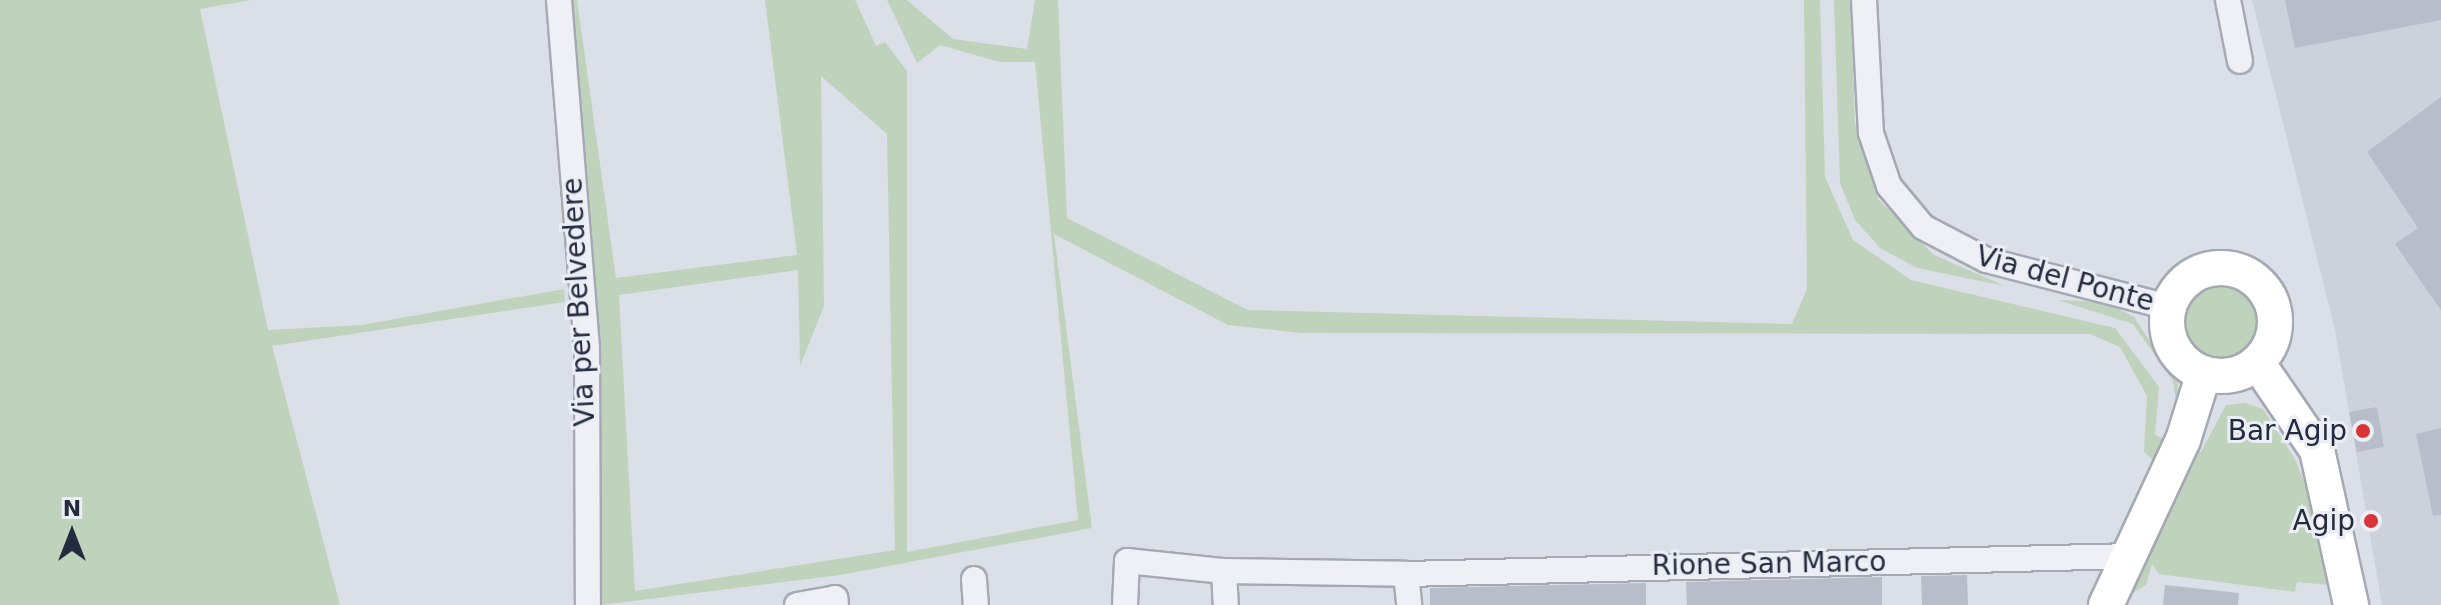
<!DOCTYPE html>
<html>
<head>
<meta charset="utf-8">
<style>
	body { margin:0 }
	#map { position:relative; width:2441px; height:605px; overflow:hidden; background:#dbdfe7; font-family:"DejaVu Sans",sans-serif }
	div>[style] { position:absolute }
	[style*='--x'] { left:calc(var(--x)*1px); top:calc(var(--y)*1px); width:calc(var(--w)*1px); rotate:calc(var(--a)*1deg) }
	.built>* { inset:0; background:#cdd1dc }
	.green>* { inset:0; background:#bfd2bc }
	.round { border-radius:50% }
	.building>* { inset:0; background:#b8bdca }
	.roads { filter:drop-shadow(2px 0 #a4a9b4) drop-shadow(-2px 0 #a4a9b4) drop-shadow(0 2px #a4a9b4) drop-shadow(0 -2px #a4a9b4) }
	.street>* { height:24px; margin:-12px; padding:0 12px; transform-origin:12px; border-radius:12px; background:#eef0f5 }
	.secondary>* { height:34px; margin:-17px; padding:0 17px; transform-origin:17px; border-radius:17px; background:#fff }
	.secondary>.ring { margin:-17px; padding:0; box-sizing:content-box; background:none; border:34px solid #fff; border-radius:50% }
	.dots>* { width:22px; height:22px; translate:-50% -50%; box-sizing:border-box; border:4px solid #ebeef5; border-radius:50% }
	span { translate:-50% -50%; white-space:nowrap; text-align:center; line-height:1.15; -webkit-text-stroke:6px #ebeef5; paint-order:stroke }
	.street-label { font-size:28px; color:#242b3e }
	.poi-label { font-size:28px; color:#242b3e }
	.right { translate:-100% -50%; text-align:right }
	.north { position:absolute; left:32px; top:493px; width:80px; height:80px; -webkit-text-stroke:6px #ebeef5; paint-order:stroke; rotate:0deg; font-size:22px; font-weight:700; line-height:32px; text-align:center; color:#242b3e }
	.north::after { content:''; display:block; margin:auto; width:28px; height:36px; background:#242b3e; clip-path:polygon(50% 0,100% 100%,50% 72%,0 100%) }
</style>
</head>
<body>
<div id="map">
	<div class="built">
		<i style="clip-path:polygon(2252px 0,2441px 0,2441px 605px,2382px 605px,2335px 330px)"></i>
	</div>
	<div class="green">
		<i style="clip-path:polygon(0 0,251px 0,200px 9px,268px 330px,362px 325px,564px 289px,565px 302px,272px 346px,340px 605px,0 605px)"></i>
		<i style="clip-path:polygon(evenodd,569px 0,577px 0,616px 278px,797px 255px,765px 0,855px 0,876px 46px,885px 42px,907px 71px,907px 552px,1078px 520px,1035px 62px,1000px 62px,940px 45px,917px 63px,887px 0,907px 0,953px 39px,1027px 49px,1035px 0,1058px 0,1067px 218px,1248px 310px,1792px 324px,1807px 289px,1804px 0,1820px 0,1825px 177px,1853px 240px,1911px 280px,2115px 328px,2159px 387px,2155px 435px,2166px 440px,2158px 464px,2144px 452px,2147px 396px,2120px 347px,2090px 334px,1301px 333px,1228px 325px,1054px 234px,1092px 528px,840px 575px,601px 605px,569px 0,821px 76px,887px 134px,895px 550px,635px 591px,619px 295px,798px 270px,800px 366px,824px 306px,821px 76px)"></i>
		<i style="clip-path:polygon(1834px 0,1851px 0,1855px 124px,1878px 199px,1934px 255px,2005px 286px,1917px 268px,1880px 248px,1855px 220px,1840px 183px)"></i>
		<i class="round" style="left:2179px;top:281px;width:82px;height:82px"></i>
		<i style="clip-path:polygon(2058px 300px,2104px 302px,2134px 317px,2178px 384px,2177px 409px,2173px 381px,2133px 324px)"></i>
		<i style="clip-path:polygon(2245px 403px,2263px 409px,2295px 459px,2318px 518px,2330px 585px,2297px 582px,2295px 592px,2159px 574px,2152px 564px,2146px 585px,2124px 598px,2191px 448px,2201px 452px,2226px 405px)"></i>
	</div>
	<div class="building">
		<i style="clip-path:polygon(2285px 0,2441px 0,2441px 20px,2295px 48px)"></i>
		<i style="clip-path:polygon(2441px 97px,2441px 310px,2395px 244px,2418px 228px,2367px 152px)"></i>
		<i style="clip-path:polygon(2377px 407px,2384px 447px,2357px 452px,2349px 412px)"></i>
		<i style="clip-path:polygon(2441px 428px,2441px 515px,2433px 516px,2416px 434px)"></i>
		<i style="clip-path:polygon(1967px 575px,1968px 605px,1922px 605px,1921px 576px)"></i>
		<i style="clip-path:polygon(1882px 577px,1882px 605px,1687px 605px,1686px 582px)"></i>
		<i style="clip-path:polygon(1646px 583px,1646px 605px,1430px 605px,1430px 588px)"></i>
		<i style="clip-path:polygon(2165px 585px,2239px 593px,2238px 605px,2163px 605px)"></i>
	</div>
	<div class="roads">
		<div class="street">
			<i style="--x:559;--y:0;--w:349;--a:85.4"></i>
			<i style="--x:587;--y:348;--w:257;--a:89.8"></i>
			<i style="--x:1864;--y:0;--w:133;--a:87"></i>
			<i style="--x:1871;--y:133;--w:56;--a:71.2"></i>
			<i style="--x:1889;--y:186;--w:53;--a:50.3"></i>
			<i style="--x:1923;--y:227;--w:71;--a:27.6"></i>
			<i style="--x:1986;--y:260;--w:189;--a:14.4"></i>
			<i style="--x:2228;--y:0;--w:62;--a:78.9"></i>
			<i style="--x:1224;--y:571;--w:34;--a:87"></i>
			<i style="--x:1406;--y:574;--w:31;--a:84"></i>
			<i style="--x:974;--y:579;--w:26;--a:86"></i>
			<i style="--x:797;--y:605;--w:39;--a:-10"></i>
			<i style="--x:835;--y:598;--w:7;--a:82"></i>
			<i style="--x:1125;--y:605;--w:44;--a:-87.4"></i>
			<i style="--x:1127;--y:561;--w:98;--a:5.9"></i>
			<i style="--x:1224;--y:571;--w:182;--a:0.9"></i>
			<i style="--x:1406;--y:574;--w:727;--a:-1.42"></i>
		</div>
		<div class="secondary">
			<i class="ring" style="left:2167px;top:268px;width:74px;height:74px"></i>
			<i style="--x:2257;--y:362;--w:107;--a:55.7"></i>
			<i style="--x:2317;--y:450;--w:159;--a:77.6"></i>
			<i style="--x:2106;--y:605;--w:182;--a:-65"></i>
			<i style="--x:2183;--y:440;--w:70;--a:-72.6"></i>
		</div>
	</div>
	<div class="dots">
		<i style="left:2363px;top:431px;background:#d83539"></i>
		<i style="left:2371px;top:521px;background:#d83539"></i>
	</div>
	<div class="street-label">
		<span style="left:2065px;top:279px;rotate:15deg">Via del Ponte</span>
		<span style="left:579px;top:302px;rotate:-93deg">Via per Belvedere</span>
		<span style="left:1769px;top:564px;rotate:-1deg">Rione San Marco</span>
	</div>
	<div class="poi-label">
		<span class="right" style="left:2347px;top:431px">Bar Agip</span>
		<span class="right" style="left:2355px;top:521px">Agip</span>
	</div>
	<div class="north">N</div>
</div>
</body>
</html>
